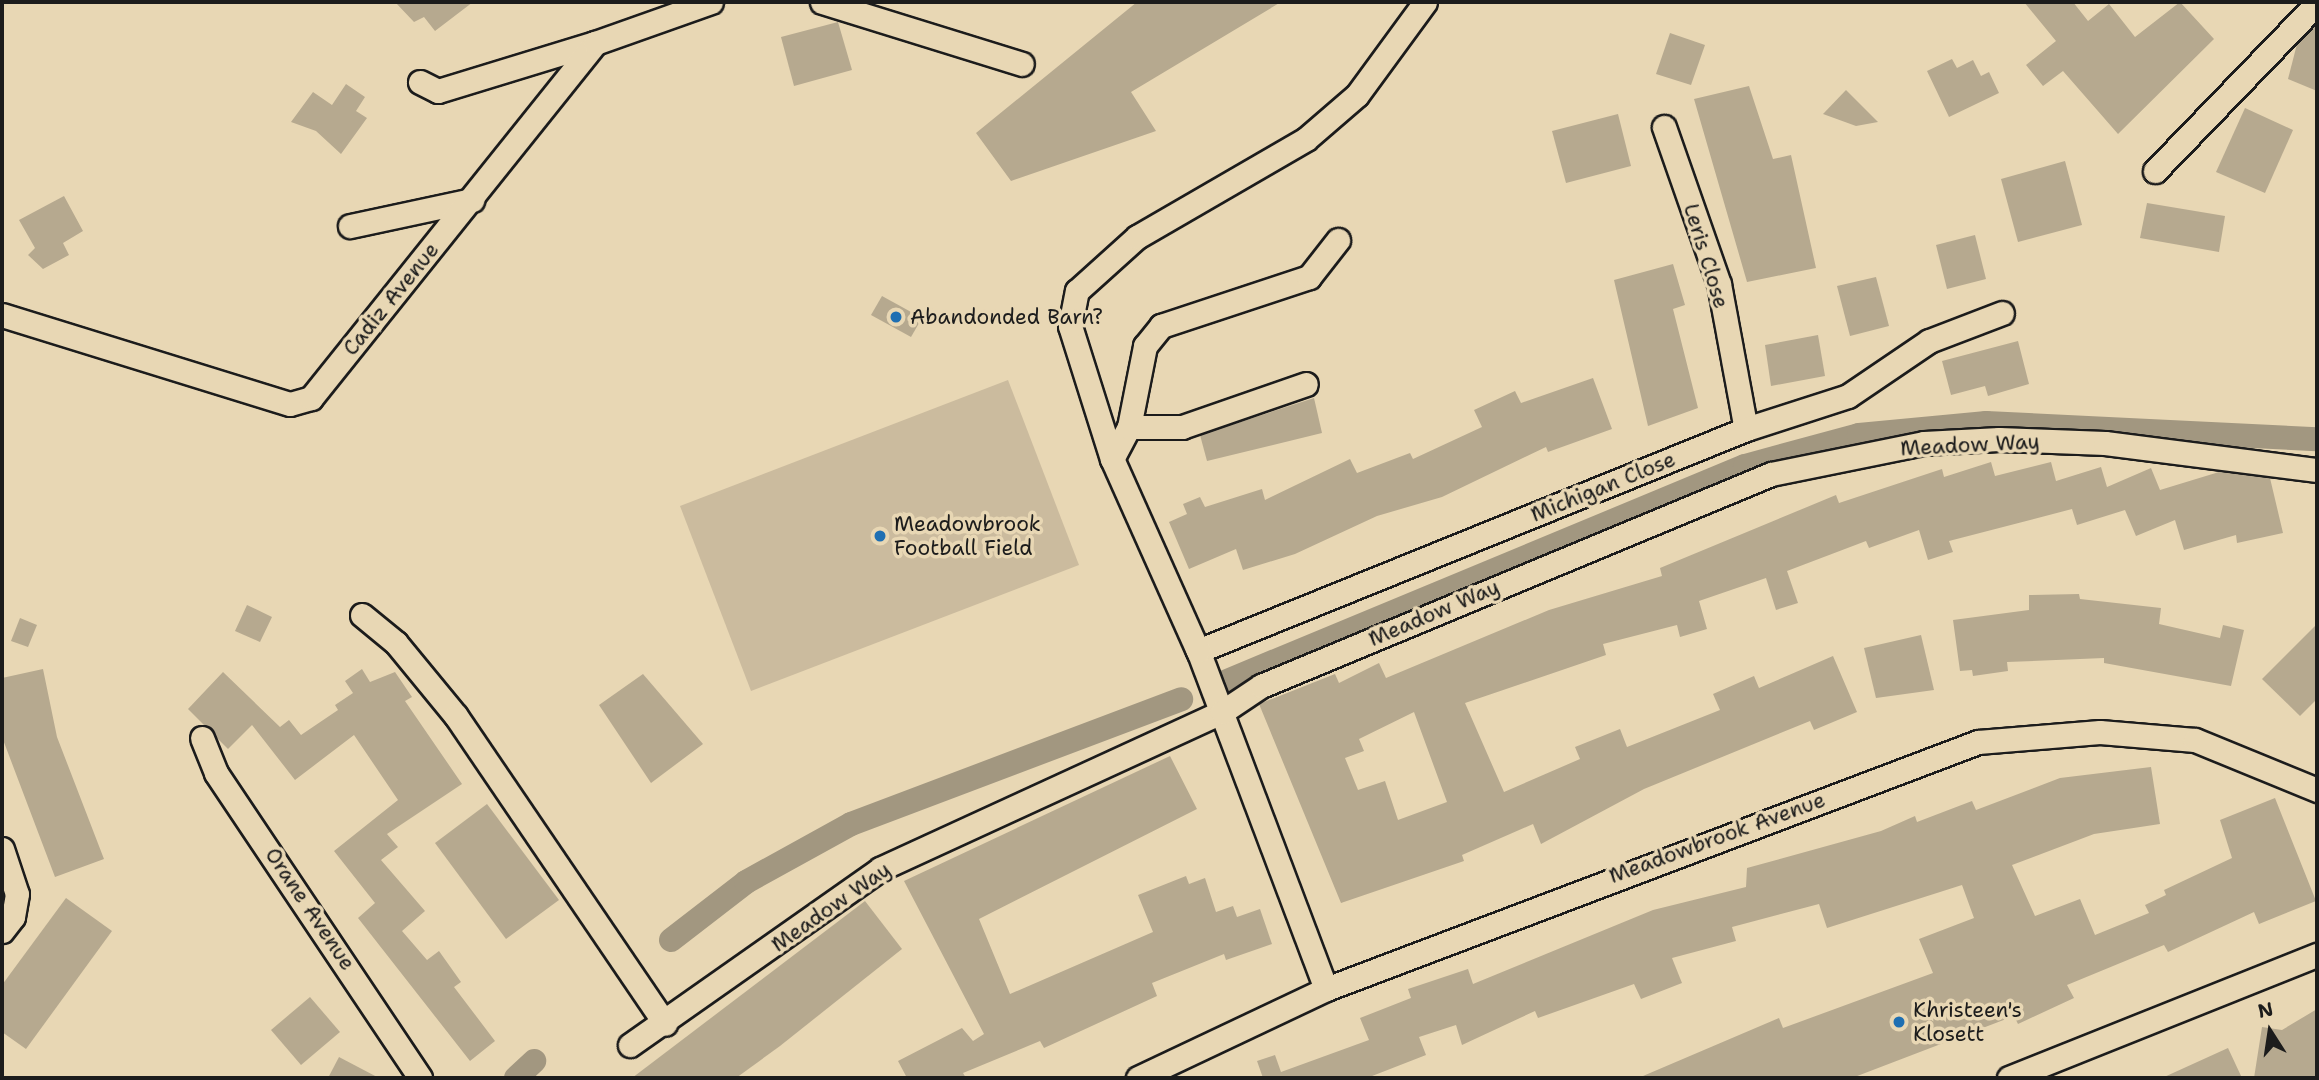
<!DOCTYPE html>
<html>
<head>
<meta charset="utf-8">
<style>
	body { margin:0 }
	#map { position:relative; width:2319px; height:1080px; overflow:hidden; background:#e8d7b4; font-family:"Shantell Sans",sans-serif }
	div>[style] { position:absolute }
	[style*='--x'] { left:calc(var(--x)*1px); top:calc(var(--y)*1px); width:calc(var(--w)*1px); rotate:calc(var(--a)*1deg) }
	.green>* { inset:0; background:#cbbb9e }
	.canal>* { height:24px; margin:-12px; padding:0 12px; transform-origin:12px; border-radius:12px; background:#a29780 }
	.building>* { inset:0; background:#b6a98f }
	.roads { filter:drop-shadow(2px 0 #1c1c1c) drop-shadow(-2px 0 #1c1c1c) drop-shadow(0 2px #1c1c1c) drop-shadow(0 -2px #1c1c1c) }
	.minor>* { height:23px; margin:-11.5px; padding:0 11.5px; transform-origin:11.5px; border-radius:11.5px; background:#e8d7b4 }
	.dots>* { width:19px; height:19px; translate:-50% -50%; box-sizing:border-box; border:4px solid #e8d7b4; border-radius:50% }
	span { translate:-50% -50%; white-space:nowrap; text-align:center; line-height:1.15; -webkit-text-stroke:7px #e8d7b4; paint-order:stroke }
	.street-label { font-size:21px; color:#1c1c1c }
	.poi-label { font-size:21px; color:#1c1c1c }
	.left { translate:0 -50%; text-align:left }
	.frame { position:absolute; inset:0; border:4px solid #1c1c1c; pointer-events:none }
	.north { position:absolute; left:2235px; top:996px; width:70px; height:70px; -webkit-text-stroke:5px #e8d7b4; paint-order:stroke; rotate:348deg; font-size:19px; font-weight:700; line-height:28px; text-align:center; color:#1c1c1c }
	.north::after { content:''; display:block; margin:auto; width:24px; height:32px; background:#1c1c1c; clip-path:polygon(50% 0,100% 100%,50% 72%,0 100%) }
</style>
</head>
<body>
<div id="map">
	<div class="green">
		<i style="clip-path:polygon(1008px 380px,1079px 565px,751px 691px,680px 506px)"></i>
	</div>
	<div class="canal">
		<i style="--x:1227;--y:681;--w:561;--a:-22.54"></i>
		<i style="--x:1745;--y:466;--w:118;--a:-15.2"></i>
		<i style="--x:1859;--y:435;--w:128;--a:-5.4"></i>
		<i style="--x:1986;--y:423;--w:331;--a:2.8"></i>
		<i style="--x:671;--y:940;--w:95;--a:-37.7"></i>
		<i style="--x:746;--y:882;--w:120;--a:-28.9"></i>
		<i style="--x:851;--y:824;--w:353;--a:-20.7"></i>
		<i style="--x:516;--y:1078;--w:25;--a:-43"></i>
	</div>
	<div class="building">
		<i style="clip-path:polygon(395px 2px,473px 2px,435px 31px,424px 17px,414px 22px)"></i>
		<i style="clip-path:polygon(1137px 2px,1281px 2px,1131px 92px,1156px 131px,1011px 181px,976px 133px)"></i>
		<i style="clip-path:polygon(2024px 2px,2073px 2px,2088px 21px,2109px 4px,2135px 37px,2180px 2px,2214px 39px,2118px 134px,2063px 71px,2043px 86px,2026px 65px,2056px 41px)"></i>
		<i style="clip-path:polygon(838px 22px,852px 70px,794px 86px,781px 37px)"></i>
		<i style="clip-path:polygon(2317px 23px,2317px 91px,2288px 79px,2297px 44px)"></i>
		<i style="clip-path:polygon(1670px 33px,1705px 45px,1691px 85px,1656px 74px)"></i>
		<i style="clip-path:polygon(1952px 59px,1957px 68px,1973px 60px,1981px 76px,1989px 72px,1999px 93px,1949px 117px,1927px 71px)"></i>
		<i style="clip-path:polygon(346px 84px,365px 97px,356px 111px,367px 118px,341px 154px,316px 131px,291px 122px,313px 92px,332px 105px)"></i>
		<i style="clip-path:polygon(1749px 86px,1773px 159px,1791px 155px,1816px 268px,1747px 282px,1694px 99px)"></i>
		<i style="clip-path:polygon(1846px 90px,1878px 122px,1856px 126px,1823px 114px)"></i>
		<i style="clip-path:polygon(2245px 108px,2293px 130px,2265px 193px,2216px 172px)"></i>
		<i style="clip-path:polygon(1618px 114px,1631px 166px,1566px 183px,1552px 131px)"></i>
		<i style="clip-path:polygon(2065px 161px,2082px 225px,2018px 242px,2001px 179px)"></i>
		<i style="clip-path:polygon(64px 196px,83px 231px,63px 243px,69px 255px,43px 269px,28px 255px,35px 248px,19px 220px)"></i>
		<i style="clip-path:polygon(2147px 203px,2225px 216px,2219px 252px,2140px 238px)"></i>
		<i style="clip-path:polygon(1975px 235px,1986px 279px,1947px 289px,1936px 245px)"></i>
		<i style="clip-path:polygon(1673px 264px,1685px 305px,1673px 309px,1698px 408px,1648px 426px,1614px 280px)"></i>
		<i style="clip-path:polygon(1876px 277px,1889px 326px,1850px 336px,1837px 286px)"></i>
		<i style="clip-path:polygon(882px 296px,922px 318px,911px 337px,871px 315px)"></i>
		<i style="clip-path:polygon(1818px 335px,1825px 376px,1771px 386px,1765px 345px)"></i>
		<i style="clip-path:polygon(2018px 341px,2029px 384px,1988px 396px,1985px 386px,1951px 395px,1942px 361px)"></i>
		<i style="clip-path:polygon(1593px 378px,1612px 429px,1548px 452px,1546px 447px,1442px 497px,1377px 516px,1295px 554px,1243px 570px,1236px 549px,1189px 569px,1169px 522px,1187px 514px,1183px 504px,1200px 497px,1205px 507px,1262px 489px,1265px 500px,1350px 459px,1357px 473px,1410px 453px,1413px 459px,1482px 427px,1474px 410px,1515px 391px,1521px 403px)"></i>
		<i style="clip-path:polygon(1314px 398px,1322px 433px,1207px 461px,1200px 435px)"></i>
		<i style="clip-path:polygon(evenodd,1991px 462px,1995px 476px,2051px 462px,2056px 481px,2101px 467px,2107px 487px,2151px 468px,2160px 490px,2219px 472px,2270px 478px,2283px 533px,2237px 543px,2236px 535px,2184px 550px,2175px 520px,2136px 536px,2125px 510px,2077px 525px,2072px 509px,1949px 541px,1953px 552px,1928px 560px,1919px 530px,1869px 548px,1866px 541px,1787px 571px,1798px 603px,1776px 610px,1766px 578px,1699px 601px,1707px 629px,1680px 637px,1677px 625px,1603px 644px,1606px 655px,1465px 703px,1504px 792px,1580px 759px,1575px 747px,1620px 729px,1627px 747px,1720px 710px,1713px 694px,1754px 676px,1759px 688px,1833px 656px,1857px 712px,1814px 730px,1810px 721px,1644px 789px,1541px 844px,1533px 824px,1462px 855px,1464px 861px,1341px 903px,1259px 704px,1335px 674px,1339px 683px,1379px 663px,1386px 678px,1549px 610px,1662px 576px,1660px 568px,1836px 495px,1839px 503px,1942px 469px,1944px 477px,1991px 462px,1414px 712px,1447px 802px,1398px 820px,1385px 781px,1358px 790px,1345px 758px,1364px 751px,1359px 739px,1414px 712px)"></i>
		<i style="clip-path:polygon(2079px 594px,2080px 599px,2161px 608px,2159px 624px,2220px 638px,2223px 625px,2244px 630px,2231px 686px,2104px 663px,2104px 658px,2007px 662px,2008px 671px,1973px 676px,1972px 670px,1960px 671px,1953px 620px,2029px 610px,2029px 595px)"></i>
		<i style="clip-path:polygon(247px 605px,272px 617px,260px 642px,235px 631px)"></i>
		<i style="clip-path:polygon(20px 618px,37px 625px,28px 647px,11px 641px)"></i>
		<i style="clip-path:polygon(2317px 624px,2317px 699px,2300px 716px,2262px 679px)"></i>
		<i style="clip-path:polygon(1921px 635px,1934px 690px,1876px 698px,1864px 648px)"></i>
		<i style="clip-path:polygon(43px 669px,57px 737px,104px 859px,55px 877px,2px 737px,2px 678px)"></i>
		<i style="clip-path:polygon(362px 669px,370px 682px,395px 672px,412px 697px,405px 701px,462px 784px,387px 834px,398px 847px,381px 860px,425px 911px,402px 931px,427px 960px,439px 951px,461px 982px,454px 987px,495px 1041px,470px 1061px,358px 918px,375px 903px,334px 851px,398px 800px,354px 735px,295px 780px,252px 725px,228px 749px,188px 709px,223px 672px,280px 727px,289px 720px,301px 735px,338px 710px,335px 705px,353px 693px,345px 681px)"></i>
		<i style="clip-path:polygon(643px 674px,703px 744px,651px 783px,599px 705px)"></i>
		<i style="clip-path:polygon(1170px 756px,1197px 809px,979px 919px,1010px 994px,1153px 932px,1138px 895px,1186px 876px,1189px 884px,1205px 878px,1216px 912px,1233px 906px,1237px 917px,1260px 909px,1272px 944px,1226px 960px,1224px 954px,1152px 983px,1157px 996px,1044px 1048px,1040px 1041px,963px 1073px,966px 1078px,907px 1078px,898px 1061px,962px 1028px,973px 1041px,984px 1034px,904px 881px)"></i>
		<i style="clip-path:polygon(2151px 767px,2160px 824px,2094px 834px,2012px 865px,2035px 916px,2080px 899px,2095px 935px,2149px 913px,2145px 905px,2166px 895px,2164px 890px,2232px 858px,2220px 820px,2275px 798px,2316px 901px,2259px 924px,2254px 912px,2168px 952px,2164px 945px,2067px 985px,2074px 998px,2018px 1024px,2014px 1016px,1852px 1078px,1643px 1076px,1779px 1018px,1783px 1028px,1933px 973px,1919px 939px,1974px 918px,1962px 885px,1827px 928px,1819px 904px,1732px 927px,1736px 941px,1672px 958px,1682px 983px,1641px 999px,1634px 984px,1538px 1018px,1535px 1011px,1462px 1045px,1456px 1025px,1419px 1037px,1426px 1055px,1367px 1078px,1263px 1078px,1257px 1061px,1275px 1055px,1281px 1072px,1369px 1040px,1360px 1018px,1411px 998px,1408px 989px,1468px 969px,1473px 984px,1653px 910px,1746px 887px,1747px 868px,1881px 831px,1915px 816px,1917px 822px,1972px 801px,1976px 810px,2060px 778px)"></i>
		<i style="clip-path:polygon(487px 804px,559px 900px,506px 939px,435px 843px)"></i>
		<i style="clip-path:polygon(66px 898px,112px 931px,26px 1049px,2px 1032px,2px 985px)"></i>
		<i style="clip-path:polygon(865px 901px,902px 949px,780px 1046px,736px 1078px,632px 1078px)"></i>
		<i style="clip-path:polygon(310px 997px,340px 1032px,301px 1065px,271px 1030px)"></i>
		<i style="clip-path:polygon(2317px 1009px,2317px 1078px,2254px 1078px,2262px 1027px,2282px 1030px)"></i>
		<i style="clip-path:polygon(2228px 1048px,2242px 1078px,2162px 1078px)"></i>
		<i style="clip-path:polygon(339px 1057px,379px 1078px,328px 1078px)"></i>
	</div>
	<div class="roads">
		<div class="minor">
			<i style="--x:822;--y:2;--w:209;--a:17.2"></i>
			<i style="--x:420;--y:82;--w:20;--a:27"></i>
			<i style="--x:438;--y:91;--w:164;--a:-17"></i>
			<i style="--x:1664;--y:127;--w:166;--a:70.7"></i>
			<i style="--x:1719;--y:284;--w:147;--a:79.5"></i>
			<i style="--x:2155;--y:171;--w:233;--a:-46"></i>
			<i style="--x:350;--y:226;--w:125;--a:-12"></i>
			<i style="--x:2;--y:315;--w:301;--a:17.2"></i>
			<i style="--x:290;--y:404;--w:22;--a:-16"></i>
			<i style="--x:311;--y:398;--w:455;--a:-51.3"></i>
			<i style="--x:595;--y:43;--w:123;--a:-19.5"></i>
			<i style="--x:1129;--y:427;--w:53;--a:0"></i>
			<i style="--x:1182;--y:427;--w:131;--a:-19.1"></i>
			<i style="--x:1112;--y:459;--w:36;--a:-62"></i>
			<i style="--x:1129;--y:427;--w:83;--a:-78.8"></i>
			<i style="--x:1145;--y:346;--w:26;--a:-51"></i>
			<i style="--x:1161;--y:326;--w:156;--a:-18.3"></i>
			<i style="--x:1309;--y:277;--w:47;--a:-51.9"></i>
			<i style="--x:362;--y:615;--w:44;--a:39.5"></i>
			<i style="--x:396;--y:643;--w:94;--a:50.6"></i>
			<i style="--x:456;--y:716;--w:372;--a:55.8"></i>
			<i style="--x:1198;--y:651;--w:591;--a:-22.05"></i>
			<i style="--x:1746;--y:429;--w:107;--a:-17.9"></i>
			<i style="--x:1848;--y:396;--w:98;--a:-34.2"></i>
			<i style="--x:1929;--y:341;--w:78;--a:-21"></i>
			<i style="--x:202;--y:738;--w:38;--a:68"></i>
			<i style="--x:216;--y:773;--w:367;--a:56.2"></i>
			<i style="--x:2;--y:849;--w:47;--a:71.6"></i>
			<i style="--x:17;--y:894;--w:23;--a:100"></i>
			<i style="--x:13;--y:917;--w:18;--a:128"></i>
			<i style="--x:1326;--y:989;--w:361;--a:-110.7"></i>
			<i style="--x:1198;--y:651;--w:210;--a:-114.1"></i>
			<i style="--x:1112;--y:459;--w:139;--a:-107.5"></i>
			<i style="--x:1070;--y:326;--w:36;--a:-79"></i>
			<i style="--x:1077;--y:291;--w:81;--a:-42"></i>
			<i style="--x:1137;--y:237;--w:195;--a:-30.1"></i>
			<i style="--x:1306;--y:139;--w:67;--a:-40.8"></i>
			<i style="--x:1357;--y:95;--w:115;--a:-53.8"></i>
			<i style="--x:630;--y:1045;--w:306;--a:-35.1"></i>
			<i style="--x:880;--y:869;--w:376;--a:-24.7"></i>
			<i style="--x:1222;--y:712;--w:47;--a:-33.7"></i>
			<i style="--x:1261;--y:686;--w:552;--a:-22.57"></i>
			<i style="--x:1771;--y:474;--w:156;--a:-11.5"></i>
			<i style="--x:1924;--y:443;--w:75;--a:-3.1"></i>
			<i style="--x:1999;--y:439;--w:106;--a:2.2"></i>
			<i style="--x:2105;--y:443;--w:214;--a:7.3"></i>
			<i style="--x:1138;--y:1078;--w:208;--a:-25.3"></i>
			<i style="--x:1326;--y:989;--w:697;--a:-20.75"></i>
			<i style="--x:1978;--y:742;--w:122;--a:-4.7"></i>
			<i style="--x:2100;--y:732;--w:95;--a:4.8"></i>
			<i style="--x:2195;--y:740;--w:132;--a:22.3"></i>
			<i style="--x:2009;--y:1078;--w:332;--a:-21.8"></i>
		</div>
	</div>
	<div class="dots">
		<i style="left:896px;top:317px;background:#1f6fb2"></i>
		<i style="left:880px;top:536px;background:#1f6fb2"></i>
		<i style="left:1899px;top:1022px;background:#1f6fb2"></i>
	</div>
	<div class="street-label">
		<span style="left:1706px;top:256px;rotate:73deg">Leris Close</span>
		<span style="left:391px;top:299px;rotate:-51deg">Cadiz Avenue</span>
		<span style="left:1970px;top:445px;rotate:-3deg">Meadow Way</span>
		<span style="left:1603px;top:487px;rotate:-22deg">Michigan Close</span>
		<span style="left:1434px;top:613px;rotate:-23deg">Meadow Way</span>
		<span style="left:1717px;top:838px;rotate:-20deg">Meadowbrook Avenue</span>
		<span style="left:831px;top:907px;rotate:-35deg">Meadow Way</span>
		<span style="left:310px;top:909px;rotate:56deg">Orane Avenue</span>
	</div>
	<div class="poi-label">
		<span class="left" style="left:910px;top:317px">Abandonded Barn?</span>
		<span class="left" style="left:894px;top:536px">Meadowbrook<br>Football Field</span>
		<span class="left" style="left:1913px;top:1022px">Khristeen's<br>Klosett</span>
	</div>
	<div class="frame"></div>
	<div class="north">N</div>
</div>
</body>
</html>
